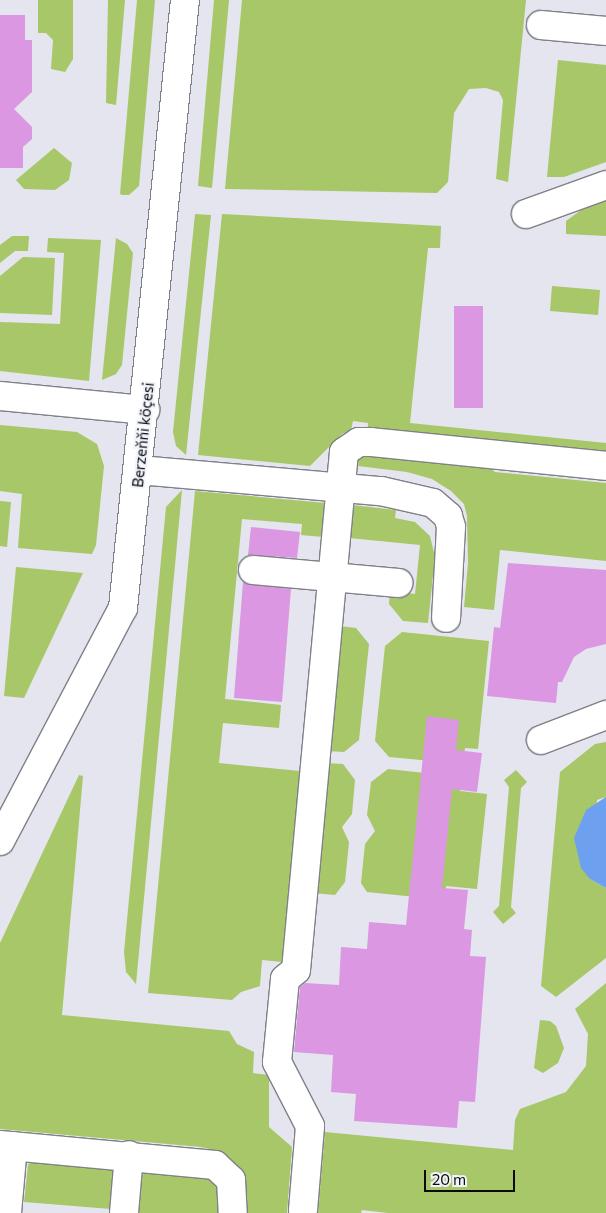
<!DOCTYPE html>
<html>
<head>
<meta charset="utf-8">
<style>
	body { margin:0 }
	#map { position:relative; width:606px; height:1213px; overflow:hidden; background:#e4e5ee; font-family:Commissioner,sans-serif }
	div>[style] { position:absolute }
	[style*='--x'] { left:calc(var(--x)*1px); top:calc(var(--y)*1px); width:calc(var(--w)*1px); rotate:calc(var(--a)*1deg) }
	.green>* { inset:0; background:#a7c768 }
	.water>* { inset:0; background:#6da0ee }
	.building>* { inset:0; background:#dc97e2 }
	.roads { filter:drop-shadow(1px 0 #7f8088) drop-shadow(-1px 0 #7f8088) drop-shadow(0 1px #7f8088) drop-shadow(0 -1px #7f8088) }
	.minor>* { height:28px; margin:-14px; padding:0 14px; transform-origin:14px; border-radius:14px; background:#fff }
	span { translate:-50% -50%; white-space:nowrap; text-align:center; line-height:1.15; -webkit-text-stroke:4px #f1f3fb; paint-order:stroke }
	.street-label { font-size:15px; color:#0b0b0e }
	.scale { position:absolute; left:424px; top:1170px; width:91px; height:22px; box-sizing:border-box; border:2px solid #0b0b0e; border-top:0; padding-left:6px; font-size:15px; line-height:18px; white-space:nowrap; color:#0b0b0e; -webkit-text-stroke:4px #f1f3fb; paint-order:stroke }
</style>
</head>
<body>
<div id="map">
	<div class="green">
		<i style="clip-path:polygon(38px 0,73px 0,73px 59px,65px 72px,51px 69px,53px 40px,46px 33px,38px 33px)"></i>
		<i style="clip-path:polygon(108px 0,125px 0,116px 105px,106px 103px)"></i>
		<i style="clip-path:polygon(137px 0,155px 0,139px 186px,129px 195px,122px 195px,120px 194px)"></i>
		<i style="clip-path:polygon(214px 0,229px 0,212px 188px,198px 186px)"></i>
		<i style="clip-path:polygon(242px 0,526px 0,508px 182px,496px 179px,503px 100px,499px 92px,486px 88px,469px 89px,454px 113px,448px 182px,437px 193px,225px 189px)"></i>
		<i style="clip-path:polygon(558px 60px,606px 65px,606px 162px,564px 177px,547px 177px)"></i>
		<i style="clip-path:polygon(54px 148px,72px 163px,69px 180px,55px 190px,24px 189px,16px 180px)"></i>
		<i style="clip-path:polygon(595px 200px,606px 201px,606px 236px,566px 234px,566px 221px)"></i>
		<i style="clip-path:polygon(195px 214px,211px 215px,186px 455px,176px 446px,173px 432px)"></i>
		<i style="clip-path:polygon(222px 214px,441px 226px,440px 248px,428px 248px,410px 423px,606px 443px,606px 452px,368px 429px,368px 423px,353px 421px,351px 430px,342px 434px,310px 466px,198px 455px)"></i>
		<i style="clip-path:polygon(12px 236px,29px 236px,28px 251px,15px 251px,0 263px,0 245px)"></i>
		<i style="clip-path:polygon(48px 238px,101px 240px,89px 381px,0 371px,0 322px,60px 324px,64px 253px,47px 252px)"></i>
		<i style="clip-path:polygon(116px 238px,127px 244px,133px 253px,122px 365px,116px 374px,102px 380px)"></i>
		<i style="clip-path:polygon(23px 257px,55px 258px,52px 315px,0 313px,0 276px)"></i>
		<i style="clip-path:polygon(552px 286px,600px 290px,598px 315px,550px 311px)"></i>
		<i style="clip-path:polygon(0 425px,77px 432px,97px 444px,104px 466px,96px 545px,92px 554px,18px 548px,22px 494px,0 491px)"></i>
		<i style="clip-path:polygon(359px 450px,482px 462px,495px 472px,606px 483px,606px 561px,500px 550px,494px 610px,464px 607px,468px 563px,467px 516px,464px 504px,451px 491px,432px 479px,407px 472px,358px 466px)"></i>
		<i style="clip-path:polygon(182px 490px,136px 984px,126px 972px,124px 952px,166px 507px)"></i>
		<i style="clip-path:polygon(195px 491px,326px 503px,323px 537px,301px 535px,302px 524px,242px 519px,225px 699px,281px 705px,279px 728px,223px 723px,219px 763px,300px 771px,282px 962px,262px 960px,260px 986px,241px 992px,232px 1000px,148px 993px)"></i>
		<i style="clip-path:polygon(0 501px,11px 502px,7px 547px,0 546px)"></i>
		<i style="clip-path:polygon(352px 505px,396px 510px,395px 518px,415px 522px,430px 536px,435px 557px,428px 623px,403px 621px,389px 604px,390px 591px,415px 594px,420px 545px,349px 538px)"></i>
		<i style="clip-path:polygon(16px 567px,83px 573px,24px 698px,4px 696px)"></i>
		<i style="clip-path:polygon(340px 626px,356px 628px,369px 644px,359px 740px,344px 752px,327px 751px)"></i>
		<i style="clip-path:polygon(402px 632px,489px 641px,478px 749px,465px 748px,463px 764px,389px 757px,375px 741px,385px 646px)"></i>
		<i style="clip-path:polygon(606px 742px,606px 797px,597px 800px,590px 879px,606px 888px,606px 958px,556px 997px,541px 986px,560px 772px,595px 744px)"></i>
		<i style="clip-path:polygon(326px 763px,343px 764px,355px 780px,352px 814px,342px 827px,349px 842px,345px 882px,335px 895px,313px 893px)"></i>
		<i style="clip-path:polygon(388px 769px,462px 777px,460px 791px,487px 794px,477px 889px,446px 886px,445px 900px,367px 892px,361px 883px,365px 844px,375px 831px,367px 815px,371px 782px)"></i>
		<i style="clip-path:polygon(516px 770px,527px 782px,521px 788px,511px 907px,516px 913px,503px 924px,493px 912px,499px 906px,509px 787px,504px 780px)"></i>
		<i style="clip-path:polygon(79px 775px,83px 776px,62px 1015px,229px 1031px,237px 1044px,254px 1052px,253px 1073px,269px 1075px,269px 1127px,292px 1147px,287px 1213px,245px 1213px,243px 1176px,238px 1167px,217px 1151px,201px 1147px,0 1129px,0 943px)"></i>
		<i style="clip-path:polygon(606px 983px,606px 1213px,388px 1213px,362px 1210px,361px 1213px,318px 1213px,325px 1132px,513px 1150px,515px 1120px,520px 1109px,566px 1092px,586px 1066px,588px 1034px,575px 1009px)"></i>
		<i style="clip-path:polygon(540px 1020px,550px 1021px,556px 1026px,564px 1048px,558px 1063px,543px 1073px,534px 1068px)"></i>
		<i style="clip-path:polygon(34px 1157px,108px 1165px,114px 1173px,111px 1209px,24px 1202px,28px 1165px)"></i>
		<i style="clip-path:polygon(148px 1167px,207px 1172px,219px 1181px,220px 1213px,138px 1213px,141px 1178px)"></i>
	</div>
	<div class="water">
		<i style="clip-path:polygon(606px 797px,606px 888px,590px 879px,581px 868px,574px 838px,586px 810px)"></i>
	</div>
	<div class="building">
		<i style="clip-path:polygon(0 15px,25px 15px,25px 40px,32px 40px,32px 92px,14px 109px,32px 127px,32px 139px,23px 147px,23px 168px,0 168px)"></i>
		<i style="clip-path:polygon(454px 306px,483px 306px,483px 408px,454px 408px)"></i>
		<i style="clip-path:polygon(251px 527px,300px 532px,297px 558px,248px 555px)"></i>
		<i style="clip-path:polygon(508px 563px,606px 570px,606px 644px,586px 649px,574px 657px,562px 682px,558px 682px,556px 703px,487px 696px,494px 627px,500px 628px)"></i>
		<i style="clip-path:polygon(243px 582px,291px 589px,282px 702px,234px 698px)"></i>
		<i style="clip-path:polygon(427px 716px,459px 720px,456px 750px,482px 753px,477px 792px,452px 789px,442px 888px,468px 890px,464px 929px,472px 930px,470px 956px,486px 957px,475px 1102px,459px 1101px,457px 1128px,354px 1121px,356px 1094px,331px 1092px,333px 1055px,294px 1052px,300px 987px,305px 983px,339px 985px,341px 947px,367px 949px,369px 922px,406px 925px)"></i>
	</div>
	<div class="roads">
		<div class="minor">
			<i style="--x:541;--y:25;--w:65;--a:5.3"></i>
			<i style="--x:526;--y:214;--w:85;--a:-19.9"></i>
			<i style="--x:0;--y:396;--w:146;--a:5.5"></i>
			<i style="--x:139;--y:470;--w:243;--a:5"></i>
			<i style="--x:381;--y:491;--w:53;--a:13"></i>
			<i style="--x:433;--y:503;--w:20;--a:41"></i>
			<i style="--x:448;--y:516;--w:11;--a:75"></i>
			<i style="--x:451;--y:527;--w:91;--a:93.1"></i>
			<i style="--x:253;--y:570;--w:146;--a:5.1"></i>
			<i style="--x:541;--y:740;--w:70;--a:-21"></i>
			<i style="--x:0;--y:841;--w:263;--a:-62.2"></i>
			<i style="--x:123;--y:608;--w:611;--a:-84.18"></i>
			<i style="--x:0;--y:1145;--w:216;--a:5.3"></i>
			<i style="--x:215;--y:1165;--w:22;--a:43"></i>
			<i style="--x:231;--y:1180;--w:33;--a:87"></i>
			<i style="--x:303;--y:1210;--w:84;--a:-85.2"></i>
			<i style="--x:310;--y:1126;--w:72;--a:-117.3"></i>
			<i style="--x:277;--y:1062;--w:83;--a:-84.5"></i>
			<i style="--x:285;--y:979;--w:14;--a:-39"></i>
			<i style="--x:296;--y:970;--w:520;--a:-84.71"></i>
			<i style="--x:344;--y:452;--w:18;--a:-34"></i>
			<i style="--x:359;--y:442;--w:12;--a:0"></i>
			<i style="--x:371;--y:442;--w:236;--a:5.8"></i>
			<i style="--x:7;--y:1213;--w:67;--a:-84.9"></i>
			<i style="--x:124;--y:1213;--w:58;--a:-85.1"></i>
		</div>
	</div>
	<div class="street-label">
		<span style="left:143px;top:435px;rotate:-84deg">Berzeňňi köçesi</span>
	</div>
	<div class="scale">20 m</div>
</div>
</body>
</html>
